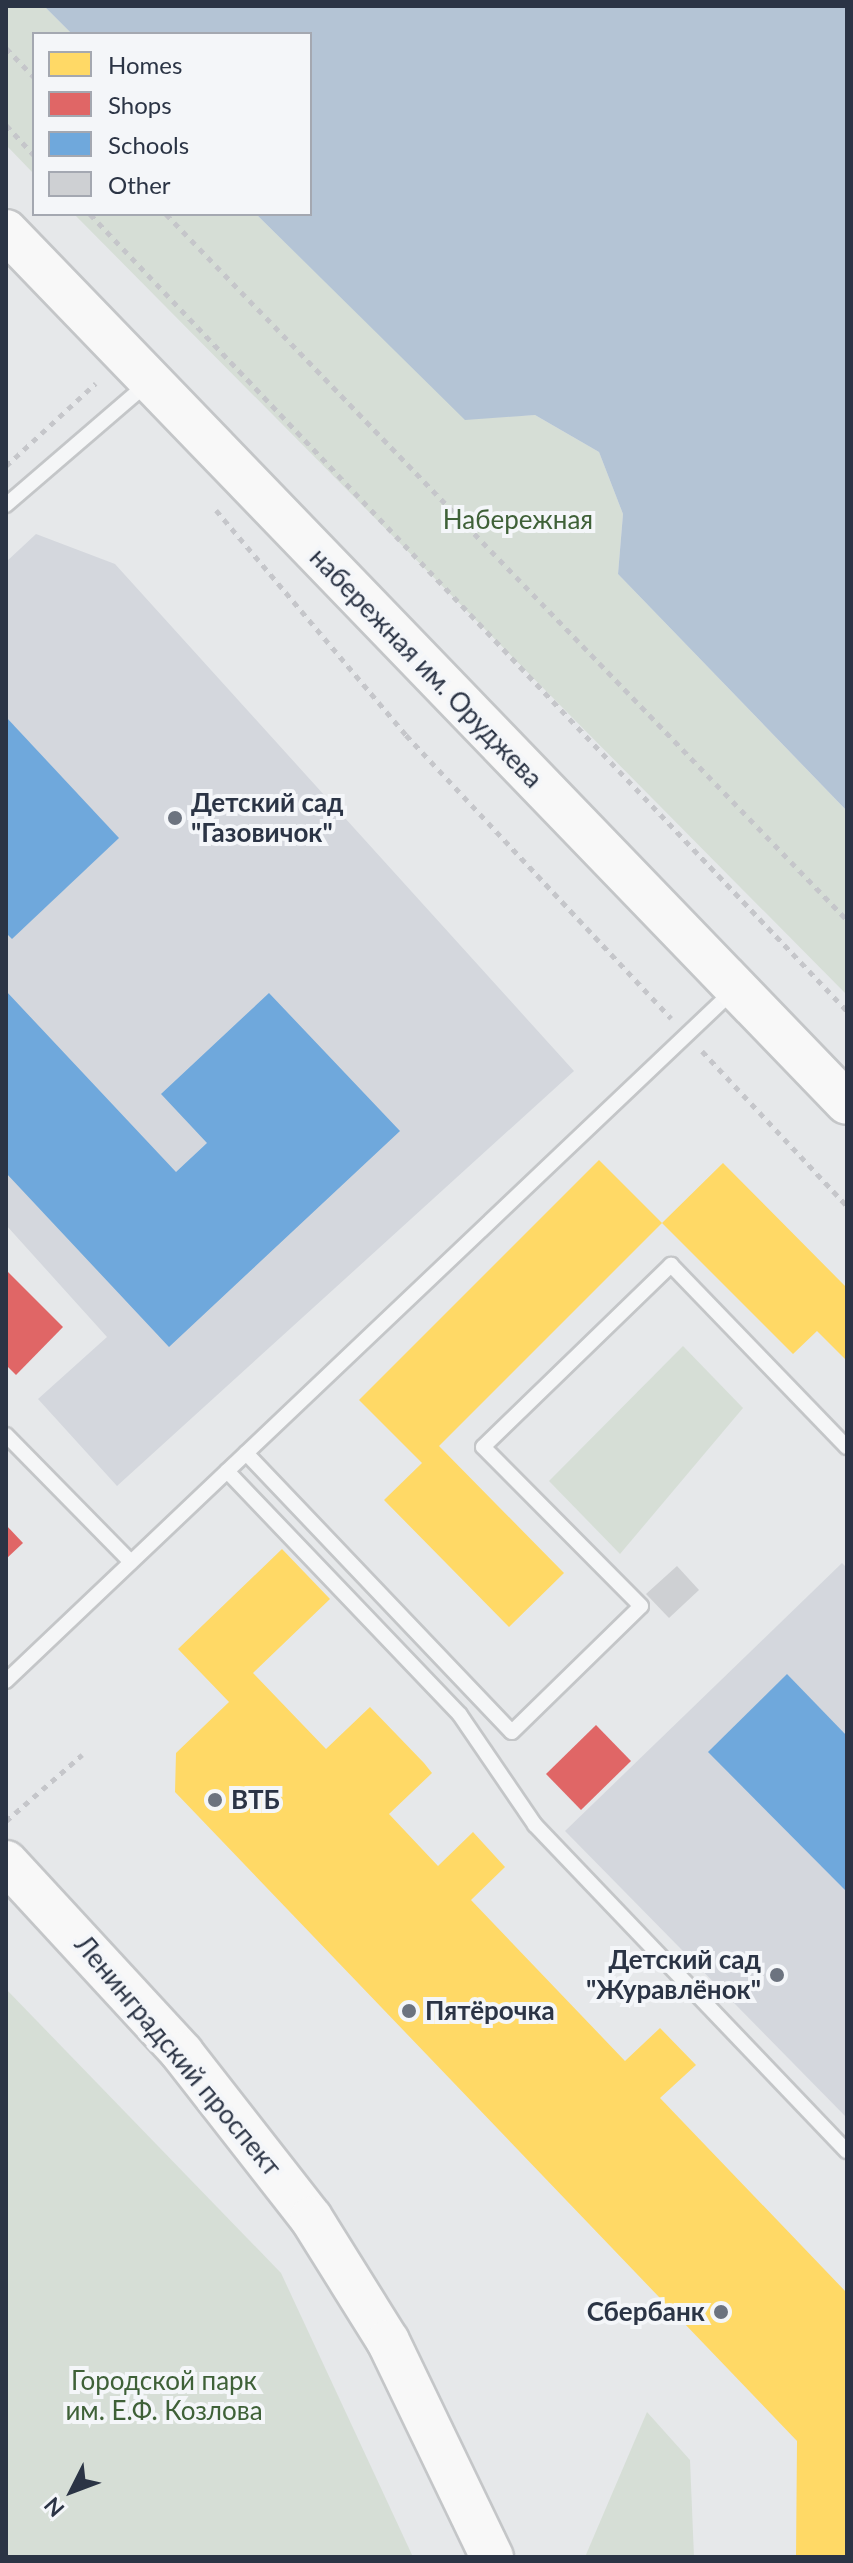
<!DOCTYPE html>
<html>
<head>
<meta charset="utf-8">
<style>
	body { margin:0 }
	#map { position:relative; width:853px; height:2563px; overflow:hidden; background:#e6e8ea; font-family:Lato,sans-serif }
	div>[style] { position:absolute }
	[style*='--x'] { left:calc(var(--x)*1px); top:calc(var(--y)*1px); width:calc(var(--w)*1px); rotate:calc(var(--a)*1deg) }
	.built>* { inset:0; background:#d4d7dd }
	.green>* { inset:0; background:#d6ded6 }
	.water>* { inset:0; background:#b4c4d5 }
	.homes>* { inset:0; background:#ffd966 }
	.shops>* { inset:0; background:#e06666 }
	.schools>* { inset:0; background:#6fa8dc }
	.building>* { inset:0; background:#ced0d3 }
	.path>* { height:5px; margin-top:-2.5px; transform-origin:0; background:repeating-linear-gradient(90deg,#c5c6ca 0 6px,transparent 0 12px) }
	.roads { filter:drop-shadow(2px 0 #c4c6c8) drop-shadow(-2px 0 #c4c6c8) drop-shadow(0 2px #c4c6c8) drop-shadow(0 -2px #c4c6c8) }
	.lane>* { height:14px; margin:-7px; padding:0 7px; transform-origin:7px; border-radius:7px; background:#f5f6f7 }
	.secondary>* { height:42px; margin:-21px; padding:0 21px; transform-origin:21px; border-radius:21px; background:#f8f8f8 }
	.dots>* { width:22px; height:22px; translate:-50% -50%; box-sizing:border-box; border:4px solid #f4f6f9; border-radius:50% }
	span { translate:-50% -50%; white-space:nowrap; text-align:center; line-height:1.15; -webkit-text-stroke:8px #f4f6f9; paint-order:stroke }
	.park-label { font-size:26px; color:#3f6138 }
	.street-label { font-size:26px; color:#2b3445 }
	.poi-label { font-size:26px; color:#2b3445; font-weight:700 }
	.left { translate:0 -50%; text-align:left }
	.right { translate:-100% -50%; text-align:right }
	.frame { position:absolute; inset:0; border:8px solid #2b3445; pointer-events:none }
	.legend { position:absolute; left:32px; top:32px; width:280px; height:184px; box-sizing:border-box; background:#f4f6f9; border:2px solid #a4a8b1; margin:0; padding:10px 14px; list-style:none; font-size:24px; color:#2b3445 }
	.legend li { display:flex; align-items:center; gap:16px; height:40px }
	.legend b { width:40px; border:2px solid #a4a8b1 }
	.north { position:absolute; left:32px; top:2451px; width:80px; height:80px; -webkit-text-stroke:6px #f4f6f9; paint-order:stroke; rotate:228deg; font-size:22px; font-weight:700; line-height:32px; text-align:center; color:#2b3445 }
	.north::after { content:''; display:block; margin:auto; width:28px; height:36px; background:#2b3445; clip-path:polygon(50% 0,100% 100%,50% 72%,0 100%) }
</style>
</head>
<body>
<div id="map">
	<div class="built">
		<i style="clip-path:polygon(36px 534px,115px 564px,574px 1071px,117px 1486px,38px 1399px,107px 1337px,6px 1225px,6px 562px)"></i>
		<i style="clip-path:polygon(842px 1563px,847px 1568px,847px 2118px,565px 1831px)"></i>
	</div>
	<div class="green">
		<i style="clip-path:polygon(6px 6px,44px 6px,72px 34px,34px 34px,34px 174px,6px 145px)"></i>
		<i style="clip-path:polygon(74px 214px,256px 214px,465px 419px,535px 415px,599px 452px,623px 514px,618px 574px,847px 811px,847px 995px)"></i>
		<i style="clip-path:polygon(683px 1346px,743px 1408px,620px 1554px,549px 1481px)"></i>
		<i style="clip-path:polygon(6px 1989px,281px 2273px,413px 2557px,6px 2557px)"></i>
		<i style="clip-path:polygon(647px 2412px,690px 2460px,694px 2557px,585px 2557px)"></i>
	</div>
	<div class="water">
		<i style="clip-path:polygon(44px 6px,847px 6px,847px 811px,618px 574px,623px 514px,599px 452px,535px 415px,465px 420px,256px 214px,310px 214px,310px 34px,72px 34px)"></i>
	</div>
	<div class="homes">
		<i style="clip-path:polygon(599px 1160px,662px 1223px,439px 1446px,564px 1573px,509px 1627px,384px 1500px,422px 1463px,359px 1400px)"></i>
		<i style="clip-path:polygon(723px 1163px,847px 1288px,847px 1361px,817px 1331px,793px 1354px,662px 1223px)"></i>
		<i style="clip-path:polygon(282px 1549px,330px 1599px,253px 1673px,326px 1749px,370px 1707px,424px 1763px,432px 1773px,389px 1814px,438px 1866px,473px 1832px,505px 1867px,471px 1900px,625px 2061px,660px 2028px,696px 2065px,660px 2098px,847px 2293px,847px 2557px,796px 2557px,797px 2441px,175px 1792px,176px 1753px,229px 1702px,178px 1649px)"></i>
	</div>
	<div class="shops">
		<i style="clip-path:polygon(6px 1270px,63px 1327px,16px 1375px,6px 1365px)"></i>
		<i style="clip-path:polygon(6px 1525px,23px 1543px,6px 1559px)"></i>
		<i style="clip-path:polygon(596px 1725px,631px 1761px,581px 1810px,546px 1774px)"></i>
	</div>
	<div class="schools">
		<i style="clip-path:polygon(6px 717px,119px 838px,12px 939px,6px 933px)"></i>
		<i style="clip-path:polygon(6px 991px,176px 1172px,207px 1143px,161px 1094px,269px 993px,400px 1131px,169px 1347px,6px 1173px)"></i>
		<i style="clip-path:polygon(787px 1674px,847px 1736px,847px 1892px,708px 1752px)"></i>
	</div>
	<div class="building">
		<i style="clip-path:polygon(677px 1566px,699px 1590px,669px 1618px,646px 1594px)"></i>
	</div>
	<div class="path">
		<i style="--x:6;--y:48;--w:40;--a:46"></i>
		<i style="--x:6;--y:125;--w:41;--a:47"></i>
		<i style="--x:90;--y:214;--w:1099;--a:46.47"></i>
		<i style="--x:166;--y:214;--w:981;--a:46.03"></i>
		<i style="--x:6;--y:466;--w:122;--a:-42.7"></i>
		<i style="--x:216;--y:510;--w:294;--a:49.8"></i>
		<i style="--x:406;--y:735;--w:388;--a:46.9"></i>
		<i style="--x:702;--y:1051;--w:212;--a:46.9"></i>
		<i style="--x:6;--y:1821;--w:101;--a:-41"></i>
	</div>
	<div class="roads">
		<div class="lane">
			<i style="--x:6;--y:505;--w:187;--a:-40.7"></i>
			<i style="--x:6;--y:1435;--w:178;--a:45.5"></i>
			<i style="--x:246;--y:1453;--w:385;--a:46.4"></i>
			<i style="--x:512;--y:1732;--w:180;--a:-44.3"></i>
			<i style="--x:641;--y:1606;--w:224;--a:-134.8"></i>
			<i style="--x:483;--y:1447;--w:262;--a:-44.1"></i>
			<i style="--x:671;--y:1265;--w:253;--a:46"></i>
			<i style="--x:227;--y:1471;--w:337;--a:46.3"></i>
			<i style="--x:460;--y:1715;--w:133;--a:55.7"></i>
			<i style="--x:535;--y:1825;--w:451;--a:46.3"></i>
			<i style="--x:6;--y:1681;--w:1004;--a:-43.51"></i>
		</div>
		<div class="secondary">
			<i style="--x:6;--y:231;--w:1211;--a:46.04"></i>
			<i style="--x:6;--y:1862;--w:260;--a:47.3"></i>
			<i style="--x:182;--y:2053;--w:209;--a:52"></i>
			<i style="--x:311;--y:2218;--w:145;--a:58"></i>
			<i style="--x:388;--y:2341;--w:240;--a:64.3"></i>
		</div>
	</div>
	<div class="dots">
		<i style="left:175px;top:818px;background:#6c737f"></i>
		<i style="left:215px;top:1800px;background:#6c737f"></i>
		<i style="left:777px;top:1975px;background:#6c737f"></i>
		<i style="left:409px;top:2011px;background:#6c737f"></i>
		<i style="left:721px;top:2312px;background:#6c737f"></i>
	</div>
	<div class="park-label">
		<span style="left:518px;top:520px">Набережная</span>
		<span style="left:164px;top:2396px">Городской парк<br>им. Е.Ф. Козлова</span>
	</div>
	<div class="street-label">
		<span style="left:426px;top:668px;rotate:46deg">набережная им. Оруджева</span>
		<span style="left:178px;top:2056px;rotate:50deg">Ленинградский проспект</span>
	</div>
	<div class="poi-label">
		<span class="left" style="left:191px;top:818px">Детский сад<br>"Газовичок"</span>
		<span class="left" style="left:231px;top:1800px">ВТБ</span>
		<span class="right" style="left:761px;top:1975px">Детский сад<br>"Журавлёнок"</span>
		<span class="left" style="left:425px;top:2011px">Пятёрочка</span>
		<span class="right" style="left:705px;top:2312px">Сбербанк</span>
	</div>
	<div class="frame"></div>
	<ul class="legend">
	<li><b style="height:22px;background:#ffd966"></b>Homes</li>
	<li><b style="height:22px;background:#e06666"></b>Shops</li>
	<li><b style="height:22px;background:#6fa8dc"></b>Schools</li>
	<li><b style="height:22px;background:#ced0d3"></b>Other</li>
	</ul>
	<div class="north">N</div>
</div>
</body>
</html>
